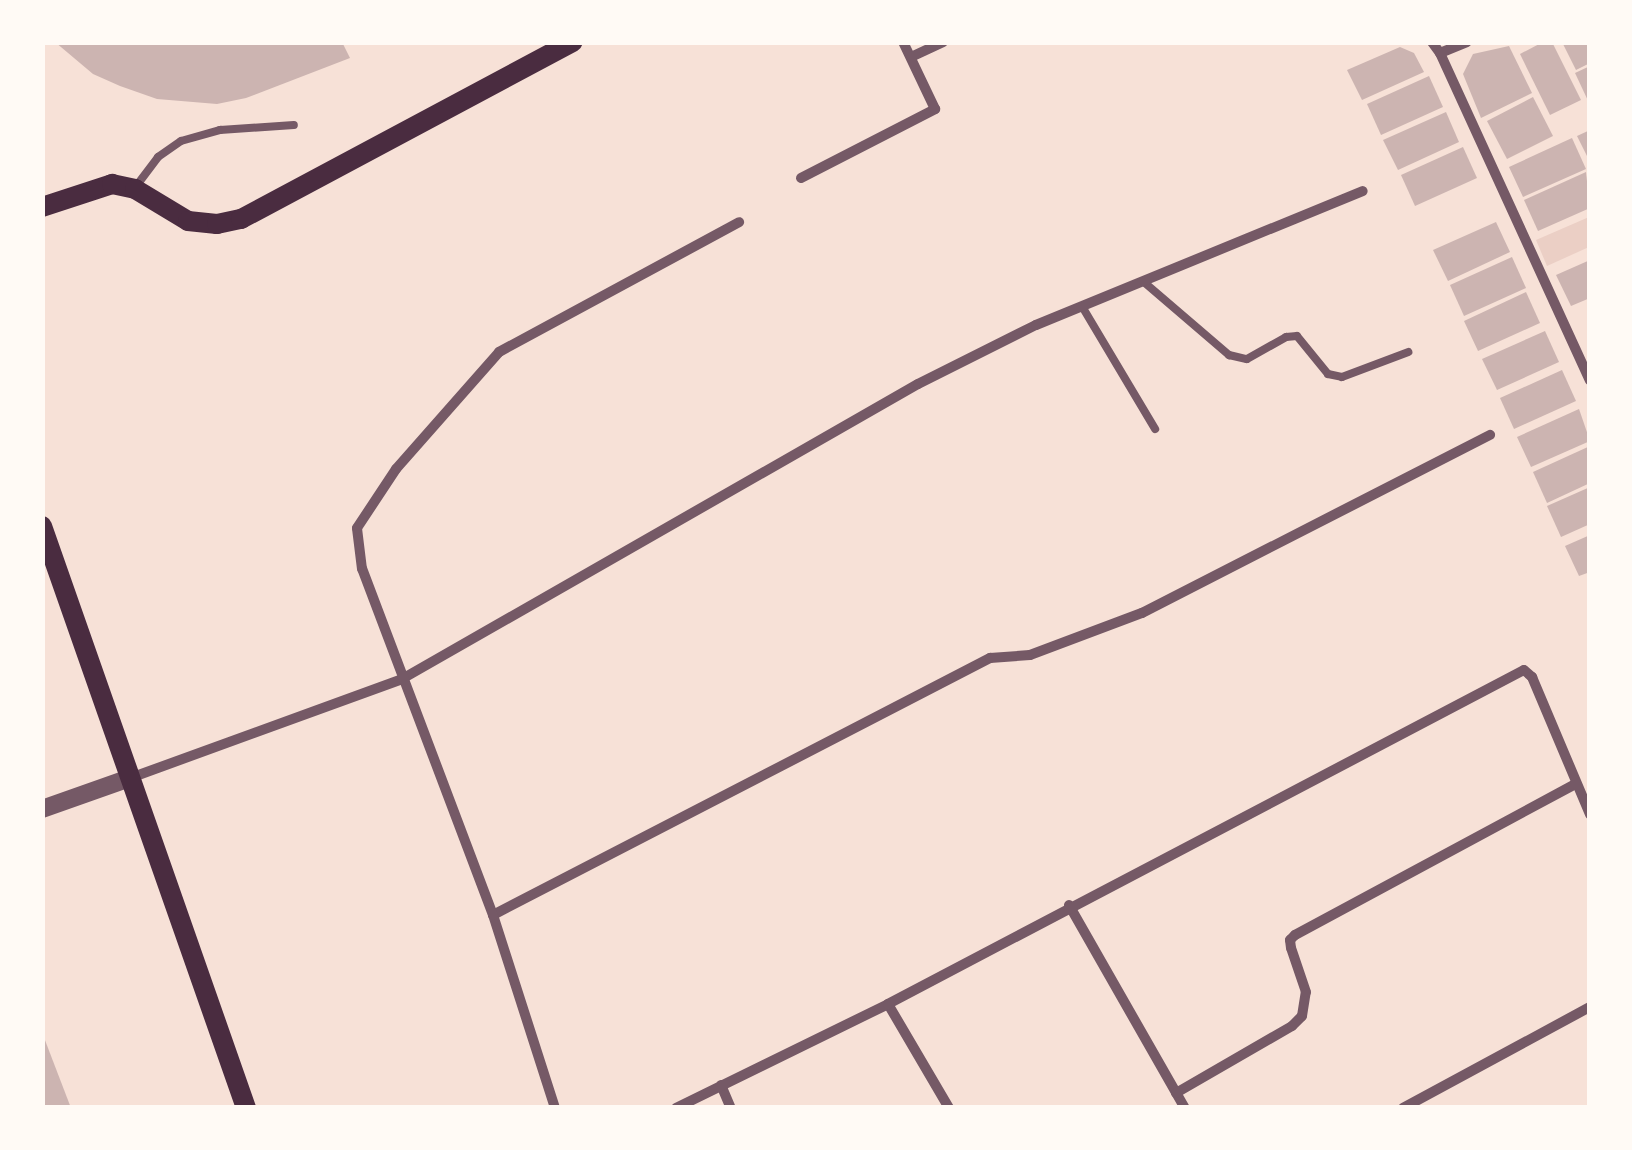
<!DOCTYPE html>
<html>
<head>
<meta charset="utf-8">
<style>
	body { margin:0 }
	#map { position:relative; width:1632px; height:1150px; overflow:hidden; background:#f7e1d7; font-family:"Public Sans",sans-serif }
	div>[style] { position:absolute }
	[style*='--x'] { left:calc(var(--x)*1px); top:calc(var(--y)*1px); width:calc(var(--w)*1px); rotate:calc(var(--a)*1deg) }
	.green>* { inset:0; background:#ebcfc5 }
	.building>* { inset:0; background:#ccb4b1 }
	.service>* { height:8px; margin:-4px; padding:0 4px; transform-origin:4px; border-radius:4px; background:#755966 }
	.minor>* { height:10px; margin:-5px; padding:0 5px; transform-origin:5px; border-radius:5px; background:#755966 }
	.tertiary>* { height:18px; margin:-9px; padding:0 9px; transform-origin:9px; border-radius:9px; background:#755966 }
	.secondary>* { height:20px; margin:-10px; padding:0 10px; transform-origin:10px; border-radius:10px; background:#4a2c40 }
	span { translate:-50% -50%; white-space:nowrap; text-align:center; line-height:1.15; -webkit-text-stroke:8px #fffaf5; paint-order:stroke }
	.frame { position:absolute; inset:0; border:45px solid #fffaf5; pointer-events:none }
</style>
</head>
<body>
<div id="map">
	<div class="green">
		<i style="clip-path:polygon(1589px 217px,1589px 247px,1547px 266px,1536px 240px)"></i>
	</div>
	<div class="building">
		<i style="clip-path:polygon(55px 42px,342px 42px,350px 58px,246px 98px,217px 104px,157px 99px,120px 86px,93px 74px)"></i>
		<i style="clip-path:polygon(1543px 42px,1552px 42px,1581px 100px,1550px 115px,1520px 54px)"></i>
		<i style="clip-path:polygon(1562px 42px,1590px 42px,1590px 63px,1576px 70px)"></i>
		<i style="clip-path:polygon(1509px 46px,1532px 93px,1481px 118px,1463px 74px,1473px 54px)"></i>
		<i style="clip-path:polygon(1400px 47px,1414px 53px,1424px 72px,1362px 100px,1347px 70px)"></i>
		<i style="clip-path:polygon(1590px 66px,1590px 105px,1575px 73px)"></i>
		<i style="clip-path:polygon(1429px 76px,1443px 107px,1381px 135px,1367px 104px)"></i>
		<i style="clip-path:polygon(1533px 97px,1553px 136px,1507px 159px,1487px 121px)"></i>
		<i style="clip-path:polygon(1446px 112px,1459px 142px,1398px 170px,1383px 140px)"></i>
		<i style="clip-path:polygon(1590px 130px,1590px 162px,1577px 136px)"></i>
		<i style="clip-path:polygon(1572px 138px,1586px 169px,1523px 197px,1509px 167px)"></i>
		<i style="clip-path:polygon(1463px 147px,1477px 178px,1415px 206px,1401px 175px)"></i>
		<i style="clip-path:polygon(1586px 172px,1590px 208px,1538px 231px,1524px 200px)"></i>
		<i style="clip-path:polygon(1496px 222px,1510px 252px,1448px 281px,1433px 250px)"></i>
		<i style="clip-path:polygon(1512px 257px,1526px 288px,1464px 316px,1450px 285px)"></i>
		<i style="clip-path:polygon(1590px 260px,1590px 298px,1571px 306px,1556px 275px)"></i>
		<i style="clip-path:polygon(1526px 292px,1540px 323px,1478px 351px,1464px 321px)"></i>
		<i style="clip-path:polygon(1545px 331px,1559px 362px,1497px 390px,1482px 359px)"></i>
		<i style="clip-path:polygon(1562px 370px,1576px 401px,1514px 429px,1500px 398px)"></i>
		<i style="clip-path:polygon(1579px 409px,1590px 441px,1531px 467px,1517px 437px)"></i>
		<i style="clip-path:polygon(1590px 446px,1590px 483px,1547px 503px,1533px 472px)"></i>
		<i style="clip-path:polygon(1590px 487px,1590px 524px,1561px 537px,1547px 506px)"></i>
		<i style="clip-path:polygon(1590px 535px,1590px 572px,1579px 576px,1565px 546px)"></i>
		<i style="clip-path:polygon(42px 1035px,43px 1035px,71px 1108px,42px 1108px)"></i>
	</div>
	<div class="service">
		<i style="--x:137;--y:185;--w:35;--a:-53"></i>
		<i style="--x:158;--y:157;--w:28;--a:-35"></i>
		<i style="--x:181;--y:141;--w:41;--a:-15.8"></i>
		<i style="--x:220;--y:130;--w:74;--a:-3.9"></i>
		<i style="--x:1145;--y:283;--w:111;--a:40.6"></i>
		<i style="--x:1229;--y:355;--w:18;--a:13"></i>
		<i style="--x:1247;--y:359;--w:45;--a:-29.4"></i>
		<i style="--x:1286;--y:337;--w:11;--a:-5"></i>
		<i style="--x:1297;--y:336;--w:49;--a:50.8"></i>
		<i style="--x:1328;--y:374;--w:14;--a:12"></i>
		<i style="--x:1342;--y:377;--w:71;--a:-20.7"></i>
		<i style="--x:1083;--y:308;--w:141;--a:59.2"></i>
	</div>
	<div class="minor">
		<i style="--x:1432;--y:42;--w:14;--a:54"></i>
		<i style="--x:1440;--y:53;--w:360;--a:65.4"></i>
		<i style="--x:1440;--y:53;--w:29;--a:-22"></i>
		<i style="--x:911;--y:57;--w:35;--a:-25"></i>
		<i style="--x:801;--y:178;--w:151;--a:-27.2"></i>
		<i style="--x:935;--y:109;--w:74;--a:-115.5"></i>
		<i style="--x:133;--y:777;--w:286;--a:-20"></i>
		<i style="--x:402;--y:679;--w:594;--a:-29.76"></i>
		<i style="--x:918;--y:384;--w:132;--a:-26.6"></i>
		<i style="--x:1036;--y:325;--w:353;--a:-22.3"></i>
		<i style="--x:1069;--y:905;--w:234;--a:60.3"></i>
		<i style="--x:493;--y:915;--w:560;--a:-27.34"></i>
		<i style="--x:990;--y:658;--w:40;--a:-4.3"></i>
		<i style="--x:1030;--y:655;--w:120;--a:-20.6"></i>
		<i style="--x:1142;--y:613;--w:391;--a:-27.1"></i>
		<i style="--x:888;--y:1004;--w:121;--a:59.6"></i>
		<i style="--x:721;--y:1085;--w:25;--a:67"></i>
		<i style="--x:1176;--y:1093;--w:134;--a:-30"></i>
		<i style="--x:1292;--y:1026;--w:14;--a:-45"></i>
		<i style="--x:1302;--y:1016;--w:24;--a:-81"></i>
		<i style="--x:1306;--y:992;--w:46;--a:-108.8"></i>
		<i style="--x:1291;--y:948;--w:8;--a:-97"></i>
		<i style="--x:1290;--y:940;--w:7;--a:-45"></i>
		<i style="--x:1295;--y:935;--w:319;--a:-28.3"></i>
		<i style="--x:555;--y:1108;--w:203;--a:-107.8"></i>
		<i style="--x:493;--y:915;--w:370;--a:-110.7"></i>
		<i style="--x:362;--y:569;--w:41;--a:-97"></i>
		<i style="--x:357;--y:528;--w:71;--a:-56.5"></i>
		<i style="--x:396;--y:469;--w:156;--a:-48.6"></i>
		<i style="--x:499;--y:352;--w:273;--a:-28.4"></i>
		<i style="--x:676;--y:1108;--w:236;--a:-26.1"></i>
		<i style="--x:888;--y:1004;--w:718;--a:-27.71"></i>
		<i style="--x:1524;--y:670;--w:11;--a:41"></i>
		<i style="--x:1532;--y:677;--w:149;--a:67.1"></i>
		<i style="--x:1403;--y:1108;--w:213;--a:-28.4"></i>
	</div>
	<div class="tertiary">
		<i style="--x:42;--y:809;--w:96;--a:-19.4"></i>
	</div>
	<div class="secondary">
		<i style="--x:42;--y:207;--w:74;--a:-18.2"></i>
		<i style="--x:112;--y:184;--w:24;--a:12"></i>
		<i style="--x:135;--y:189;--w:62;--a:31.1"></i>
		<i style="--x:188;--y:221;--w:29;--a:6"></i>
		<i style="--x:217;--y:224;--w:25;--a:-12"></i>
		<i style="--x:241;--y:219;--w:376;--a:-28.1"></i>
		<i style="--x:42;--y:526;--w:617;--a:70.68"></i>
	</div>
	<div class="frame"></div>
</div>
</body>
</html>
